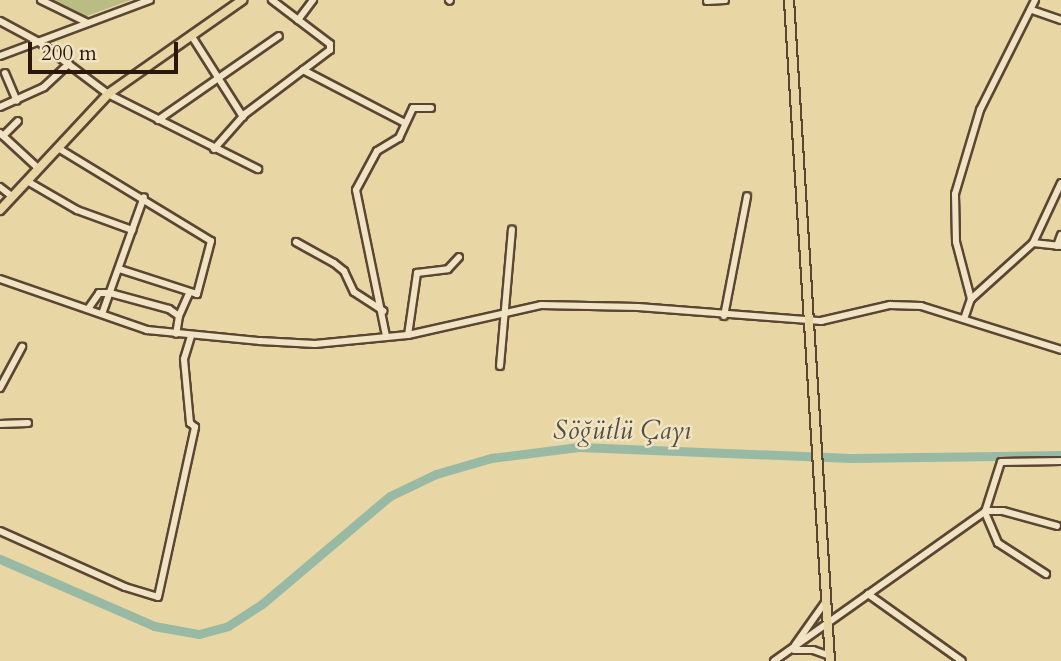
<!DOCTYPE html>
<html>
<head>
<meta charset="utf-8">
<style>
	body { margin:0 }
	#map { position:relative; width:1061px; height:661px; overflow:hidden; background:#e8d6a5; font-family:Cardo,serif }
	div>[style] { position:absolute }
	[style*='--x'] { left:calc(var(--x)*1px); top:calc(var(--y)*1px); width:calc(var(--w)*1px); rotate:calc(var(--a)*1deg) }
	.green>* { inset:0; background:#b9bd84 }
	.river>* { height:9px; margin:-4.5px; padding:0 4.5px; transform-origin:4.5px; border-radius:4.5px; background:#98b9a4 }
	.roads { filter:drop-shadow(2px 0 #5a4632) drop-shadow(-2px 0 #5a4632) drop-shadow(0 2px #5a4632) drop-shadow(0 -2px #5a4632) }
	.minor>* { height:6px; margin:-3px; padding:0 3px; transform-origin:3px; border-radius:3px; background:#f0e4c4 }
	.major>* { height:8px; margin:-4px; padding:0 4px; transform-origin:4px; border-radius:4px; background:#e8d6a5 }
	span { translate:-50% -50%; white-space:nowrap; text-align:center; line-height:1.15; -webkit-text-stroke:5px #f0e4c4; paint-order:stroke }
	.water-label { font-size:26px; color:#514f41; font-style:italic }
	.scale { position:absolute; left:28px; top:42px; width:150px; height:32px; box-sizing:border-box; border:4px solid #2b160b; border-top:0; padding-left:9px; font-size:21px; line-height:24px; white-space:nowrap; color:#2b160b; -webkit-text-stroke:5px #f0e4c4; paint-order:stroke }
</style>
</head>
<body>
<div id="map">
	<div class="green">
		<i style="clip-path:polygon(46px 0,131px 0,84px 17px)"></i>
	</div>
	<div class="river">
		<i style="--x:0;--y:559;--w:168;--a:23.5"></i>
		<i style="--x:154;--y:626;--w:46;--a:10.1"></i>
		<i style="--x:199;--y:634;--w:30;--a:-15"></i>
		<i style="--x:228;--y:626;--w:40;--a:-32.9"></i>
		<i style="--x:262;--y:604;--w:167;--a:-40.2"></i>
		<i style="--x:390;--y:496;--w:51;--a:-25.6"></i>
		<i style="--x:436;--y:474;--w:57;--a:-16.2"></i>
		<i style="--x:491;--y:458;--w:88;--a:-7.2"></i>
		<i style="--x:578;--y:447;--w:272;--a:2.3"></i>
		<i style="--x:850;--y:458;--w:211;--a:-0.8"></i>
	</div>
	<div class="roads">
		<div class="minor">
			<i style="--x:41;--y:0;--w:52;--a:26.1"></i>
			<i style="--x:449;--y:0;--w:1;--a:45"></i>
			<i style="--x:707;--y:1;--w:18;--a:-3"></i>
			<i style="--x:1032;--y:10;--w:31;--a:19"></i>
			<i style="--x:298;--y:20;--w:25;--a:-53"></i>
			<i style="--x:0;--y:21;--w:44;--a:28.3"></i>
			<i style="--x:39;--y:42;--w:86;--a:37"></i>
			<i style="--x:108;--y:94;--w:168;--a:26.6"></i>
			<i style="--x:191;--y:35;--w:97;--a:57.6"></i>
			<i style="--x:0;--y:56;--w:160;--a:-20.5"></i>
			<i style="--x:303;--y:70;--w:113;--a:27.5"></i>
			<i style="--x:5;--y:73;--w:30;--a:67"></i>
			<i style="--x:0;--y:107;--w:48;--a:-24.4"></i>
			<i style="--x:44;--y:87;--w:34;--a:-43"></i>
			<i style="--x:158;--y:120;--w:147;--a:-34.8"></i>
			<i style="--x:0;--y:133;--w:53;--a:42.7"></i>
			<i style="--x:3;--y:136;--w:21;--a:-45"></i>
			<i style="--x:58;--y:148;--w:179;--a:31.3"></i>
			<i style="--x:211;--y:241;--w:55;--a:104.8"></i>
			<i style="--x:197;--y:294;--w:82;--a:-162.2"></i>
			<i style="--x:214;--y:149;--w:47;--a:-48.5"></i>
			<i style="--x:245;--y:114;--w:106;--a:-37"></i>
			<i style="--x:330;--y:50;--w:6;--a:-90"></i>
			<i style="--x:330;--y:44;--w:73;--a:-142.8"></i>
			<i style="--x:27;--y:181;--w:58;--a:30.1"></i>
			<i style="--x:77;--y:210;--w:59;--a:20"></i>
			<i style="--x:0;--y:187;--w:16;--a:38"></i>
			<i style="--x:296;--y:242;--w:43;--a:28.9"></i>
			<i style="--x:334;--y:263;--w:13;--a:39"></i>
			<i style="--x:344;--y:271;--w:23;--a:65"></i>
			<i style="--x:354;--y:292;--w:35;--a:33"></i>
			<i style="--x:1033;--y:243;--w:28;--a:6"></i>
			<i style="--x:1057;--y:246;--w:12;--a:-70"></i>
			<i style="--x:0;--y:279;--w:156;--a:19.1"></i>
			<i style="--x:147;--y:330;--w:114;--a:5.6"></i>
			<i style="--x:260;--y:341;--w:55;--a:3.1"></i>
			<i style="--x:315;--y:344;--w:93;--a:-5.5"></i>
			<i style="--x:408;--y:335;--w:136;--a:-12.7"></i>
			<i style="--x:541;--y:305;--w:97;--a:1.2"></i>
			<i style="--x:638;--y:307;--w:184;--a:4.4"></i>
			<i style="--x:821;--y:321;--w:71;--a:-13.1"></i>
			<i style="--x:890;--y:305;--w:31;--a:2"></i>
			<i style="--x:921;--y:306;--w:147;--a:17.4"></i>
			<i style="--x:971;--y:299;--w:84;--a:-42.1"></i>
			<i style="--x:1033;--y:243;--w:66;--a:-65"></i>
			<i style="--x:88;--y:309;--w:19;--a:-55"></i>
			<i style="--x:99;--y:293;--w:11;--a:0"></i>
			<i style="--x:110;--y:293;--w:61;--a:15.2"></i>
			<i style="--x:169;--y:309;--w:12;--a:35"></i>
			<i style="--x:179;--y:316;--w:18;--a:99"></i>
			<i style="--x:102;--y:314;--w:124;--a:-70.3"></i>
			<i style="--x:179;--y:316;--w:24;--a:-66"></i>
			<i style="--x:724;--y:316;--w:122;--a:-79.1"></i>
			<i style="--x:964;--y:319;--w:21;--a:-71"></i>
			<i style="--x:971;--y:299;--w:59;--a:-104.7"></i>
			<i style="--x:956;--y:242;--w:48;--a:-91.2"></i>
			<i style="--x:955;--y:194;--w:88;--a:-73.4"></i>
			<i style="--x:980;--y:110;--w:123;--a:-63.4"></i>
			<i style="--x:408;--y:335;--w:63;--a:-81.7"></i>
			<i style="--x:417;--y:273;--w:31;--a:-7"></i>
			<i style="--x:448;--y:269;--w:16;--a:-47"></i>
			<i style="--x:386;--y:336;--w:149;--a:-101.6"></i>
			<i style="--x:356;--y:190;--w:44;--a:-61.7"></i>
			<i style="--x:377;--y:151;--w:26;--a:-31"></i>
			<i style="--x:399;--y:138;--w:33;--a:-65"></i>
			<i style="--x:413;--y:108;--w:18;--a:0"></i>
			<i style="--x:500;--y:366;--w:137;--a:-85"></i>
			<i style="--x:0;--y:388;--w:47;--a:-61.8"></i>
			<i style="--x:0;--y:424;--w:28;--a:-2"></i>
			<i style="--x:0;--y:531;--w:137;--a:24.1"></i>
			<i style="--x:125;--y:587;--w:34;--a:17"></i>
			<i style="--x:158;--y:597;--w:174;--a:-77.7"></i>
			<i style="--x:195;--y:427;--w:6;--a:-141"></i>
			<i style="--x:190;--y:423;--w:64;--a:-95.4"></i>
			<i style="--x:184;--y:359;--w:24;--a:-73"></i>
			<i style="--x:1046;--y:574;--w:57;--a:-147.1"></i>
			<i style="--x:998;--y:543;--w:34;--a:-113"></i>
			<i style="--x:985;--y:512;--w:52;--a:-72.3"></i>
			<i style="--x:1001;--y:462;--w:60;--a:-1"></i>
			<i style="--x:868;--y:594;--w:115;--a:35.5"></i>
			<i style="--x:795;--y:645;--w:54;--a:-54.8"></i>
			<i style="--x:794;--y:650;--w:19;--a:0"></i>
			<i style="--x:813;--y:650;--w:18;--a:19"></i>
			<i style="--x:774;--y:661;--w:260;--a:-35.3"></i>
			<i style="--x:986;--y:511;--w:17;--a:0"></i>
			<i style="--x:1003;--y:511;--w:56;--a:15.5"></i>
		</div>
		<div class="major">
			<i style="--x:789;--y:0;--w:662;--a:86.45"></i>
			<i style="--x:0;--y:210;--w:158;--a:-47"></i>
			<i style="--x:108;--y:94;--w:164;--a:-35"></i>
		</div>
	</div>
	<div class="water-label">
		<span style="left:622px;top:431px">Söğütlü Çayı</span>
	</div>
	<div class="scale">200 m</div>
</div>
</body>
</html>
